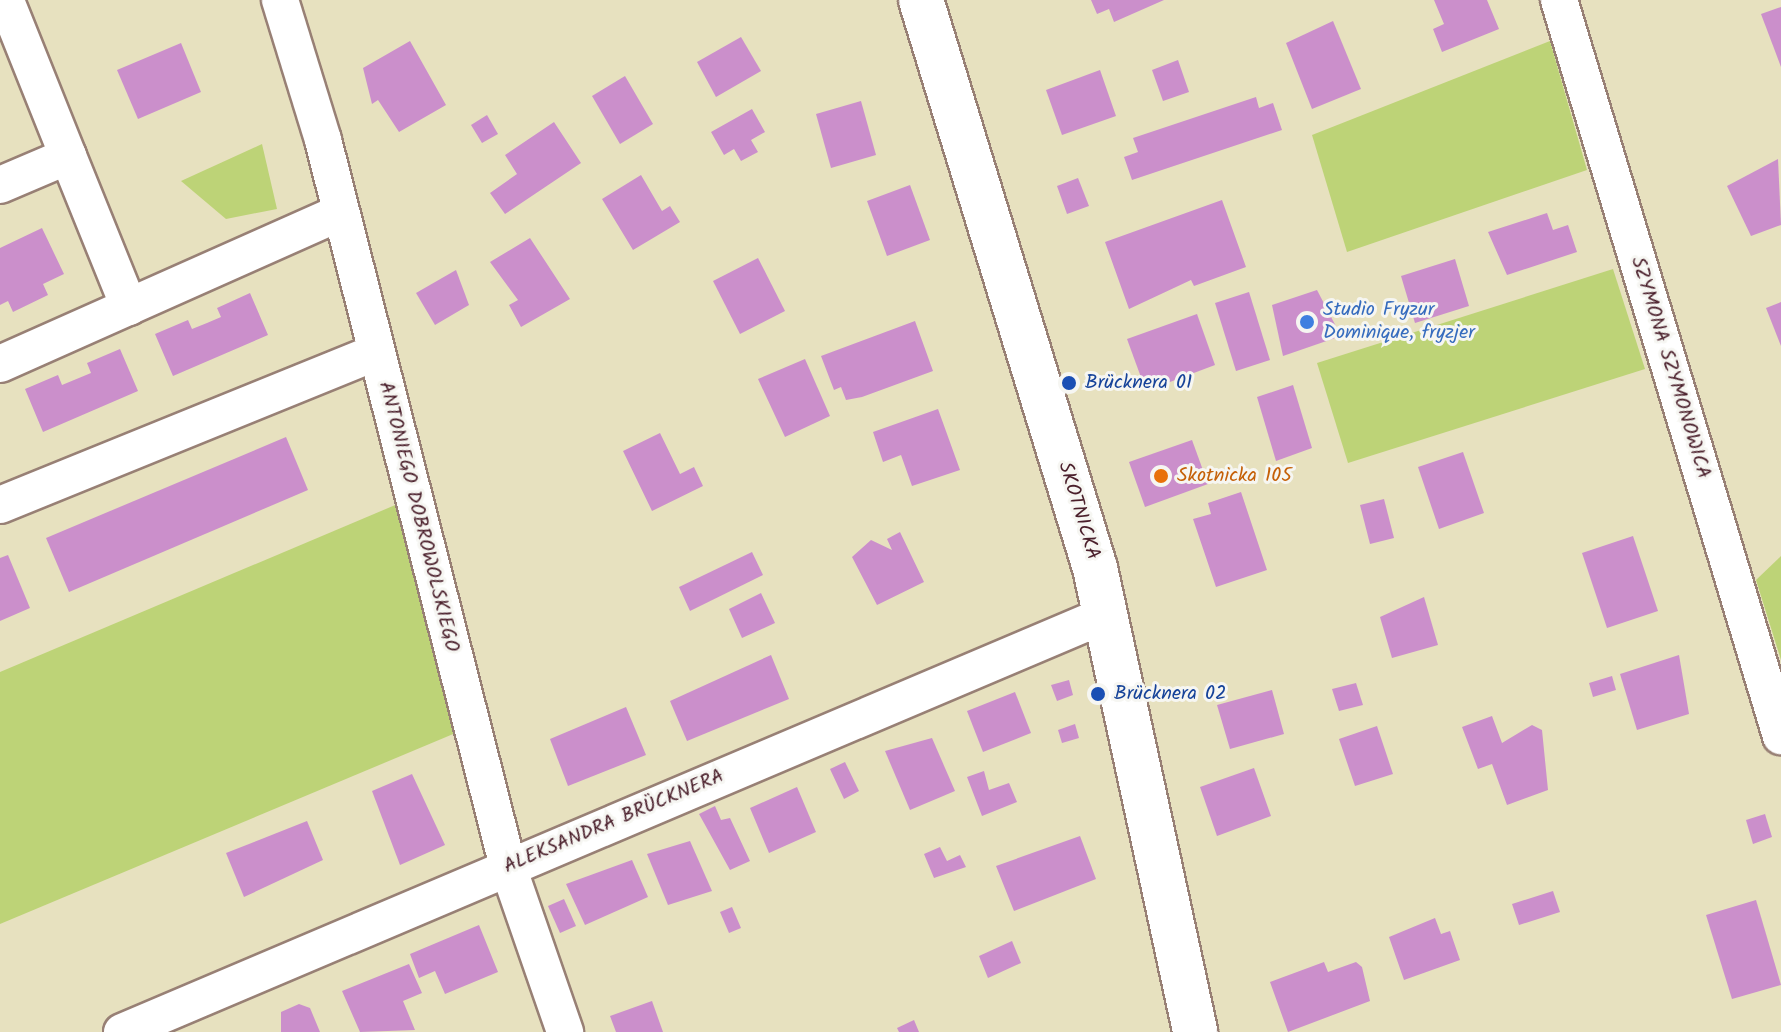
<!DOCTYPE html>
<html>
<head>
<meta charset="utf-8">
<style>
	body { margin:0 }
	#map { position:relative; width:1781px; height:1032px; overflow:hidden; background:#e7e1bf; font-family:Kalam,sans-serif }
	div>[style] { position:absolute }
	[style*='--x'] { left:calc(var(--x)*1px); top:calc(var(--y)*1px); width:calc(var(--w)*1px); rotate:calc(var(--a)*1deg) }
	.green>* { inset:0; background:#bdd377 }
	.building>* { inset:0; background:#cb8fcb }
	.roads { filter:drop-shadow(2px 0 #988075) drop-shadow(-2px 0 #988075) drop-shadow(0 2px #988075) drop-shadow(0 -2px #988075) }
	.street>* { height:36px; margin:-18px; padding:0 18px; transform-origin:18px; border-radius:18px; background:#fff }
	.secondary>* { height:44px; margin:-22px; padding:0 22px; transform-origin:22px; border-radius:22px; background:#fff }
	.dots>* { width:22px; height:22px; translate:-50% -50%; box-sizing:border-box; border:4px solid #f6f6f2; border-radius:50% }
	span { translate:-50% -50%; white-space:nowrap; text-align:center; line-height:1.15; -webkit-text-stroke:6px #f6f6f2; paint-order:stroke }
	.shop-label { font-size:20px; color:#366cbe }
	.left { translate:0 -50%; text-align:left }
	.street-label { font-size:20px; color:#4a1f2b }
	.transit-label { font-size:20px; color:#164399 }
	.food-label { font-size:20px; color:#c56008 }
</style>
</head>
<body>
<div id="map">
	<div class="green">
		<i style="clip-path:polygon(1550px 41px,1587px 170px,1347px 252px,1312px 135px)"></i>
		<i style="clip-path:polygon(262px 144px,277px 209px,226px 219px,181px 181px)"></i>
		<i style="clip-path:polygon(1613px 269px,1645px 369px,1348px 463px,1317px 363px)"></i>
		<i style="clip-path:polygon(400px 503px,458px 732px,0 924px,0 672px)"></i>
		<i style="clip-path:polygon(1781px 556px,1781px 660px,1756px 580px)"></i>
	</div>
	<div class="building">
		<i style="clip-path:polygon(1091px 0,1164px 0,1114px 22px,1109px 9px,1097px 14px)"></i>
		<i style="clip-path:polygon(1434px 0,1487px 0,1499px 29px,1442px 52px,1433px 29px,1444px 24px)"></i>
		<i style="clip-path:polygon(1781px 7px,1781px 67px,1761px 14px)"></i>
		<i style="clip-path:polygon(1333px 21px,1361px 89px,1312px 109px,1286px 43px)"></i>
		<i style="clip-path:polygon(741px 37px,761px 71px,716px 97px,697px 62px)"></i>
		<i style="clip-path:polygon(410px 41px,446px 105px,399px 132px,378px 100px,372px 104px,363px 68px)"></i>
		<i style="clip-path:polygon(181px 43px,201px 92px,138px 119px,117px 70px)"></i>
		<i style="clip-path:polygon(1178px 60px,1189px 92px,1163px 101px,1152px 70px)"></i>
		<i style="clip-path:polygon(1100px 70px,1116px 116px,1062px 135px,1046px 90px)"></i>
		<i style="clip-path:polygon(625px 76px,653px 124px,620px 144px,592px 96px)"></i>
		<i style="clip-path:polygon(1256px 97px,1259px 108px,1273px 103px,1282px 130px,1132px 180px,1124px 157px,1138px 152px,1133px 138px)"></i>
		<i style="clip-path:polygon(861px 101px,876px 155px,831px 168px,816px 114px)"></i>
		<i style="clip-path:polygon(752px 109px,765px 132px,751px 140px,758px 152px,741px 161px,734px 149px,724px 155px,711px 132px)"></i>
		<i style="clip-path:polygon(487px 115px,498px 134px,482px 143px,471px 125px)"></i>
		<i style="clip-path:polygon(554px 122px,581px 163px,505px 214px,490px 193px,517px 174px,505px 155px)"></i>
		<i style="clip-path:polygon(1778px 159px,1781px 225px,1751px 236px,1727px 186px)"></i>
		<i style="clip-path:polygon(641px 175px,662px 211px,670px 206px,680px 222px,633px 250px,602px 199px)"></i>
		<i style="clip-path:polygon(1078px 178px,1089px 206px,1067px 214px,1057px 186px)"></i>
		<i style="clip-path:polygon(910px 185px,930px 240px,887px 256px,867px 201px)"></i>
		<i style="clip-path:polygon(1222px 200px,1246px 267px,1194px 286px,1191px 280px,1129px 309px,1105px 242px)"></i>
		<i style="clip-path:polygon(1547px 213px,1553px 230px,1568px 225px,1577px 252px,1507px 275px,1488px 232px)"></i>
		<i style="clip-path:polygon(42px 228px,64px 274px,43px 284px,48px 295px,13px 312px,8px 301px,0 305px,0 248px)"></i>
		<i style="clip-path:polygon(530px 238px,570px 299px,521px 327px,509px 305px,518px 300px,490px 262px)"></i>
		<i style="clip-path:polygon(758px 258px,785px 311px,740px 334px,713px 281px)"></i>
		<i style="clip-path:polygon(1455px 259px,1469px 306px,1415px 323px,1401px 276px)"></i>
		<i style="clip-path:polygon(456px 270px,469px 305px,435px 325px,416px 293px)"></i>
		<i style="clip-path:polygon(1317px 290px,1341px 336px,1283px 356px,1272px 305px)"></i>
		<i style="clip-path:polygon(1249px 292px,1270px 360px,1236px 371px,1215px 303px)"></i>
		<i style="clip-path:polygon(250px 293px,268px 335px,173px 376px,155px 334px,188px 320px,192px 329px,207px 323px,221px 317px,217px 308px)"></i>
		<i style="clip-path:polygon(1781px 302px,1781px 346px,1766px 308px)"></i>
		<i style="clip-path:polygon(1197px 314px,1215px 365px,1146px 391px,1127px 339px)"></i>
		<i style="clip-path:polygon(915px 321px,933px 371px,862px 397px,846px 400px,841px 387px,834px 390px,821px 356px)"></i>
		<i style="clip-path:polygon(120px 349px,138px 391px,43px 432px,25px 389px,58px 375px,62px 385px,91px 373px,87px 363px)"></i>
		<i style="clip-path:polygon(805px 359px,830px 416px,785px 437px,758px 379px)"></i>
		<i style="clip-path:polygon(1293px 385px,1312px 448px,1276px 461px,1257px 397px)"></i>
		<i style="clip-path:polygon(938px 409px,960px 470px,912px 486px,901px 455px,883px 462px,873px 432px)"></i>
		<i style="clip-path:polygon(660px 433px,680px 474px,694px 467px,703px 486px,652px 511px,623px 451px)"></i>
		<i style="clip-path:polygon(286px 437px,308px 490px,69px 592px,46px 538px)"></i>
		<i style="clip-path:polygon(1192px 440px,1208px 484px,1145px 507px,1129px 462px)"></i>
		<i style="clip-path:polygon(1463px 452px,1484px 513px,1439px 529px,1418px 467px)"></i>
		<i style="clip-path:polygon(1241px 492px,1267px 570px,1216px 587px,1193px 519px,1211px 514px,1208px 503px)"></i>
		<i style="clip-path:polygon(1384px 499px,1394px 538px,1370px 544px,1360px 505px)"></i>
		<i style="clip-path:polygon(900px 532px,924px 582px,877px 605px,852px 557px,871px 540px,892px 550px,887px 539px)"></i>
		<i style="clip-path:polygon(1633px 536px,1658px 611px,1607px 628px,1582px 553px)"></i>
		<i style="clip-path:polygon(752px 552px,763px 575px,690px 611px,679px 587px)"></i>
		<i style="clip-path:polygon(8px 555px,30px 608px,0 621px,0 558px)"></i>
		<i style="clip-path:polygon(761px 593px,775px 623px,742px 638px,729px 609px)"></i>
		<i style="clip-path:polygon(1424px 597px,1438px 645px,1392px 658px,1380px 617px)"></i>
		<i style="clip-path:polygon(771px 655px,789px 699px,687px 741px,670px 701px)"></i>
		<i style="clip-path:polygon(1679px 655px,1689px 714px,1637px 730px,1620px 674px)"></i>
		<i style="clip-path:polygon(1612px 676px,1616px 690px,1593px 697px,1589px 683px)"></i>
		<i style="clip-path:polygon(1069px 680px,1073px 695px,1057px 701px,1051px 685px)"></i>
		<i style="clip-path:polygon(1356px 683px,1363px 705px,1339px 711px,1332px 689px)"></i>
		<i style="clip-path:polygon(1272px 690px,1284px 734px,1230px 749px,1217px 705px)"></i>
		<i style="clip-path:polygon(1015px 692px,1031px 733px,983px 752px,967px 711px)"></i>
		<i style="clip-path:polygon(626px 707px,646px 755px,568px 786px,550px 739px)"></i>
		<i style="clip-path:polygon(1492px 716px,1502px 743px,1532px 725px,1542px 730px,1548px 790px,1507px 805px,1492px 764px,1478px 769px,1462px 727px)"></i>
		<i style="clip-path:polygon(1075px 724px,1079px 738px,1062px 743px,1058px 730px)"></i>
		<i style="clip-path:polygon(1377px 726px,1393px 774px,1355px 786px,1339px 739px)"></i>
		<i style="clip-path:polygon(932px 738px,955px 791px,910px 810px,885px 751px)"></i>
		<i style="clip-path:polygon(845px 762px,859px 791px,844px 799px,830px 769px)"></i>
		<i style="clip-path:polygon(1254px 768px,1271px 816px,1217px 836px,1200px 787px)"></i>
		<i style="clip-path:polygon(984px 771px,989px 790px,1009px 783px,1017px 802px,982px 816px,967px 777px)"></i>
		<i style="clip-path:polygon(412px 774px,445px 845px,400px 865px,372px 791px)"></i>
		<i style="clip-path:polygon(797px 787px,816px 832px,769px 853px,750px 808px)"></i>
		<i style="clip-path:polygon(715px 806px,721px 820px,730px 818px,750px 861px,730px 870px,699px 814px)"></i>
		<i style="clip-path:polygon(1765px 814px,1772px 837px,1753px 844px,1746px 820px)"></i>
		<i style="clip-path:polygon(307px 821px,323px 860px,244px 897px,226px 853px)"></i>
		<i style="clip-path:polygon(1080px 836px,1096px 879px,1014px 911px,996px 866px)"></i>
		<i style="clip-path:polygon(690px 841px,712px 891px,668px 905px,647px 854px)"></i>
		<i style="clip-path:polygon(940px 847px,947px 861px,960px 855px,966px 867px,934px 878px,924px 854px)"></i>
		<i style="clip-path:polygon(632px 860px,648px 897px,585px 925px,566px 884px)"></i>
		<i style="clip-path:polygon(1553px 891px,1560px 912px,1519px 925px,1512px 904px)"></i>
		<i style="clip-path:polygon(564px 899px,576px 926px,560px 933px,548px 906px)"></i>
		<i style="clip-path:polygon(1756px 900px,1781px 985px,1732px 999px,1706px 915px)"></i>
		<i style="clip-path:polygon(732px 907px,741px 928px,729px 933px,720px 912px)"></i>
		<i style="clip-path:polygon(1435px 918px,1441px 934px,1450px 931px,1460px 960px,1404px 980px,1389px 937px)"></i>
		<i style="clip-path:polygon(479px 925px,498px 972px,445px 994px,435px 971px,419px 978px,410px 954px)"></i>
		<i style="clip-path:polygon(1012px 941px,1021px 963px,988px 978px,979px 956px)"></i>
		<i style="clip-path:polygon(1324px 962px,1328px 972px,1356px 962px,1362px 967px,1370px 1001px,1288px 1032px,1270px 982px)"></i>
		<i style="clip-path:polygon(409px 964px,422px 993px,403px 1001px,415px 1030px,360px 1032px,342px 991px)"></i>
		<i style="clip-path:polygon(652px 1001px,663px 1032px,616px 1032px,610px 1016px)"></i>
		<i style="clip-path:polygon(299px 1004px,310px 1008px,320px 1032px,281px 1032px,281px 1012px)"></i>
		<i style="clip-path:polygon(914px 1020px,919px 1032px,899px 1032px,897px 1028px)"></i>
	</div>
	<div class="roads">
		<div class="street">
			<i style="--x:280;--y:0;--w:146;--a:72.9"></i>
			<i style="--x:323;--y:140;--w:750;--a:75.72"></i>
			<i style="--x:508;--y:867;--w:175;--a:70.9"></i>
			<i style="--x:1559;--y:0;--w:769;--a:73.22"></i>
			<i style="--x:0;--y:3;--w:6;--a:-18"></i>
			<i style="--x:6;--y:1;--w:167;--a:68.2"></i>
			<i style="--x:0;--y:185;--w:74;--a:-23.1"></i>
			<i style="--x:68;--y:156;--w:163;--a:68"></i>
			<i style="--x:0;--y:364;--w:371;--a:-24"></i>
			<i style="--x:0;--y:505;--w:405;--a:-22.1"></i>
			<i style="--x:122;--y:1032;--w:1070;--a:-22.99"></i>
		</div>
		<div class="secondary">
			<i style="--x:921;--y:0;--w:594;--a:72.97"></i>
			<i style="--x:1095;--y:568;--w:475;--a:77.8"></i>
		</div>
	</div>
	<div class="dots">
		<i style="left:1307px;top:322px;background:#3f7fe0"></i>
		<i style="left:1069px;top:383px;background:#1a4fb4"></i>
		<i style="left:1161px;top:476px;background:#e8710a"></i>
		<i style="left:1098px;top:694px;background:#1a4fb4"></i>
	</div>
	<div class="shop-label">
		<span class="left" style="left:1323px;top:322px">Studio Fryzur<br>Dominique, fryzjer</span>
	</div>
	<div class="street-label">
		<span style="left:1670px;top:368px;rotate:73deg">SZYMONA SZYMONOWICA</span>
		<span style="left:1078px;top:511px;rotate:73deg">SKOTNICKA</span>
		<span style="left:418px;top:517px;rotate:76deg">ANTONIEGO DOBROWOLSKIEGO</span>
		<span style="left:614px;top:822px;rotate:-23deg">ALEKSANDRA BRÜCKNERA</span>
	</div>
	<div class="transit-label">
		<span class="left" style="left:1085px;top:383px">Brücknera 01</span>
		<span class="left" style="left:1114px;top:694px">Brücknera 02</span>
	</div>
	<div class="food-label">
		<span class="left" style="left:1177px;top:476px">Skotnicka 105</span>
	</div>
</div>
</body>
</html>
